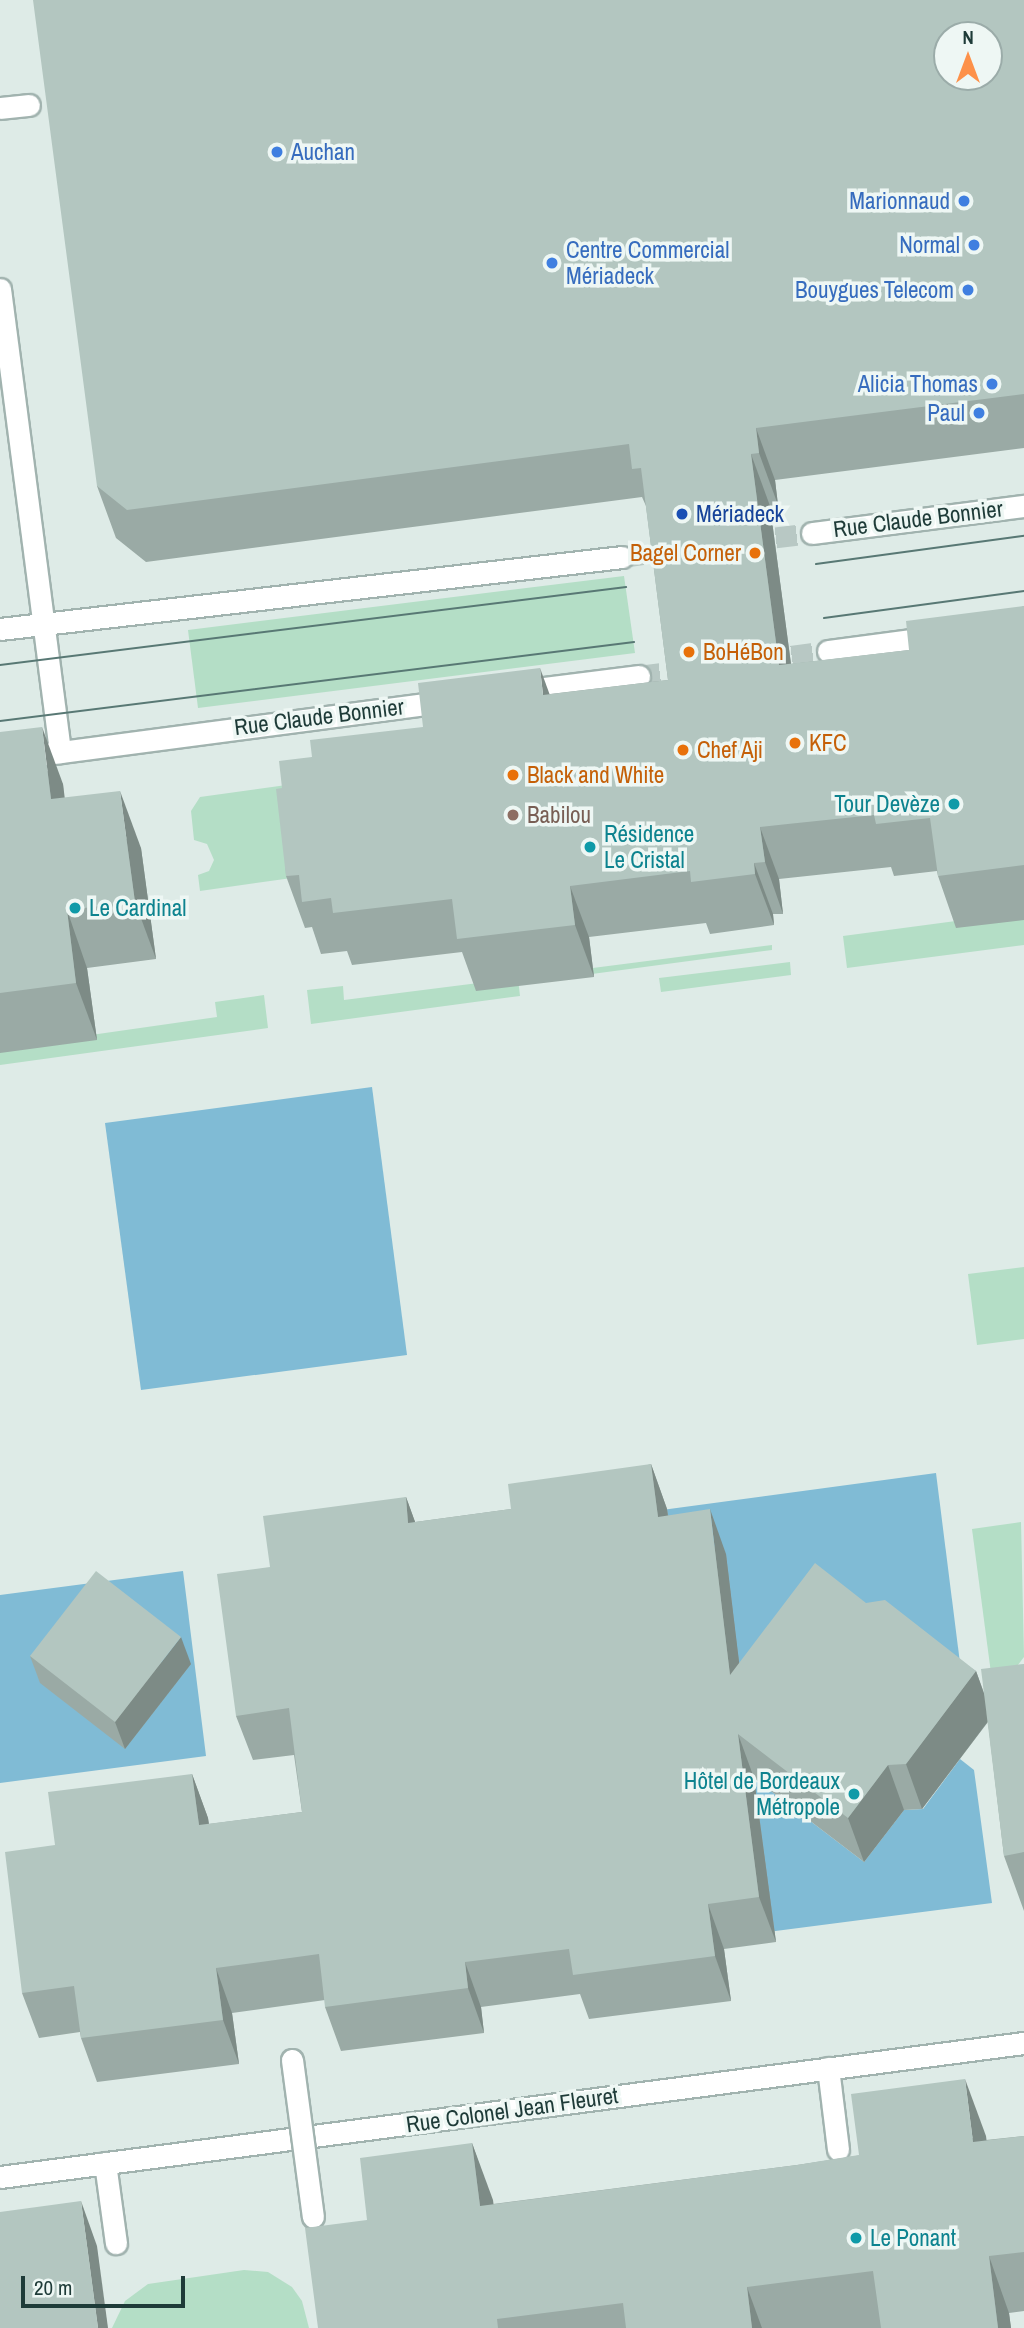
<!DOCTYPE html>
<html>
<head>
<meta charset="utf-8">
<style>
	body { margin:0 }
	#map { position:relative; width:1024px; height:2328px; overflow:hidden; background:#deebe7; font-family:"Archivo Narrow",sans-serif }
	div>[style] { position:absolute }
	[style*='--x'] { left:calc(var(--x)*1px); top:calc(var(--y)*1px); width:calc(var(--w)*1px); rotate:calc(var(--a)*1deg) }
	.green>* { inset:0; background:#b4dec6 }
	.water>* { inset:0; background:#80bbd5 }
	.minor-tunnel>* { height:21px; margin-top:-10.5px; transform-origin:0; background:repeating-linear-gradient(90deg,#b8c8c4 0 21px,transparent 0 31px) }
	.roads { filter:drop-shadow(2px 0 #a1b3af) drop-shadow(-2px 0 #a1b3af) drop-shadow(0 2px #a1b3af) drop-shadow(0 -2px #a1b3af) }
	.minor>* { height:21px; margin:-10.5px; padding:0 10.5px; transform-origin:10.5px; border-radius:10.5px; background:#fff }
	.tram>* { height:2px; margin:-1px; padding:0 1px; transform-origin:1px; border-radius:1px; background:#587874 }
	.bridges { filter:drop-shadow(2px 0 #a1b3af) drop-shadow(-2px 0 #a1b3af) drop-shadow(0 2px #a1b3af) drop-shadow(0 -2px #a1b3af) }
	.minor-bridge>* { height:21px; margin:-10.5px; padding:0 10.5px; transform-origin:10.5px; border-radius:10.5px; background:#fff }
	.wall>* { inset:0; background:#9aaaa5 }
	.shaded-wall>* { inset:0; background:#7d8b86 }
	.building>* { inset:0; background:#b3c6c0 }
	.dots>* { width:19px; height:19px; translate:-50% -50%; box-sizing:border-box; border:4px solid #eef7f4; border-radius:50% }
	span { translate:-50% -50%; white-space:nowrap; text-align:center; line-height:1.15; -webkit-text-stroke:7px #eef7f4; paint-order:stroke }
	.shop-label { font-size:23px; color:#366cbe }
	.left { translate:0 -50%; text-align:left }
	.right { translate:-100% -50%; text-align:right }
	.transit-label { font-size:23px; color:#164399 }
	.street-label { font-size:23px; color:#1e3b38 }
	.food-label { font-size:23px; color:#c56008 }
	.culture-label { font-size:23px; color:#0d838f }
	.education-label { font-size:23px; color:#785e54 }
	.north { position:absolute; left:933px; top:21px; width:70px; height:70px; box-sizing:border-box; background:#eef7f4; border:2px solid #9baca9; border-radius:50%; rotate:0deg; font-size:19px; font-weight:700; line-height:28px; text-align:center; color:#1e3b38 }
	.north::after { content:''; display:block; margin:auto; width:24px; height:32px; background:#fd9149; clip-path:polygon(50% 0,100% 100%,50% 72%,0 100%) }
	.scale { position:absolute; left:21px; top:2276px; width:164px; height:32px; box-sizing:border-box; border:4px solid #1e3b38; border-top:0; padding-left:9px; font-size:21px; line-height:24px; white-space:nowrap; color:#1e3b38; -webkit-text-stroke:5px #eef7f4; paint-order:stroke }
</style>
</head>
<body>
<div id="map">
	<div class="green">
		<i style="clip-path:polygon(624px 576px,635px 653px,198px 708px,188px 630px)"></i>
		<i style="clip-path:polygon(337px 778px,299px 877px,200px 891px,198px 875px,209px 871px,214px 860px,207px 844px,194px 840px,191px 811px,200px 797px)"></i>
		<i style="clip-path:polygon(1024px 912px,1024px 945px,847px 968px,843px 936px)"></i>
		<i style="clip-path:polygon(772px 945px,772px 950px,547px 980px,546px 974px)"></i>
		<i style="clip-path:polygon(790px 962px,791px 975px,661px 992px,659px 978px)"></i>
		<i style="clip-path:polygon(518px 978px,520px 996px,311px 1024px,307px 990px,343px 986px,344px 1000px)"></i>
		<i style="clip-path:polygon(264px 995px,268px 1028px,0 1065px,0 1048px,217px 1017px,215px 1002px)"></i>
		<i style="clip-path:polygon(1024px 1267px,1024px 1339px,977px 1345px,968px 1274px)"></i>
		<i style="clip-path:polygon(1021px 1522px,1024px 1657px,994px 1696px,972px 1529px)"></i>
		<i style="clip-path:polygon(244px 2270px,268px 2272px,292px 2287px,302px 2301px,309px 2328px,112px 2328px,125px 2301px,148px 2284px)"></i>
	</div>
	<div class="water">
		<i style="clip-path:polygon(372px 1087px,407px 1355px,141px 1390px,105px 1123px)"></i>
		<i style="clip-path:polygon(936px 1473px,961px 1671px,751px 1714px,595px 1519px)"></i>
		<i style="clip-path:polygon(183px 1571px,206px 1756px,0 1783px,0 1595px)"></i>
		<i style="clip-path:polygon(960px 1759px,974px 1770px,992px 1903px,698px 1941px,704px 1789px,759px 1782px,864px 1862px,904px 1810px,923px 1809px)"></i>
	</div>
	<div class="minor-tunnel">
		<i style="--x:745;--y:541;--w:67;--a:-6.8"></i>
		<i style="--x:622;--y:557;--w:57;--a:-8.1"></i>
		<i style="--x:761;--y:660;--w:68;--a:-7.7"></i>
		<i style="--x:639;--y:676;--w:55;--a:-7.3"></i>
	</div>
	<div class="roads">
		<div class="minor">
			<i style="--x:0;--y:108;--w:29;--a:-6"></i>
			<i style="--x:0;--y:289;--w:467;--a:82.6"></i>
			<i style="--x:812;--y:533;--w:214;--a:-7.3"></i>
			<i style="--x:0;--y:629;--w:626;--a:-6.6"></i>
			<i style="--x:828;--y:651;--w:108;--a:-7.5"></i>
			<i style="--x:519;--y:691;--w:121;--a:-7.1"></i>
			<i style="--x:0;--y:760;--w:453;--a:-7.5"></i>
			<i style="--x:828;--y:2068;--w:82;--a:83"></i>
			<i style="--x:105;--y:2163;--w:81;--a:82.2"></i>
			<i style="--x:0;--y:2177;--w:1033;--a:-7.46"></i>
		</div>
	</div>
	<div class="tram">
		<i style="--x:816;--y:564;--w:210;--a:-7.7"></i>
		<i style="--x:824;--y:618;--w:202;--a:-7.7"></i>
		<i style="--x:0;--y:665;--w:631;--a:-7.1"></i>
		<i style="--x:0;--y:721;--w:639;--a:-7.1"></i>
	</div>
	<div class="bridges">
		<div class="minor-bridge">
			<i style="--x:292;--y:2060;--w:158;--a:82.4"></i>
		</div>
	</div>
	<div class="wall">
		<i style="clip-path:polygon(1024px 0,1024px 448px,775px 480px,778px 505px,770px 506px,791px 664px,909px 650px,1024px 606px,1024px 920px,956px 928px,938px 876px,937px 871px,894px 876px,891px 867px,779px 879px,783px 914px,773px 914px,774px 925px,710px 934px,706px 923px,589px 937px,594px 977px,476px 991px,462px 952px,352px 965px,347px 951px,321px 954px,312px 927px,305px 928px,286px 876px,282px 788px,312px 757px,550px 694px,668px 680px,646px 506px,642px 497px,146px 562px,116px 538px,97px 486px)"></i>
		<i style="clip-path:polygon(0 732px,63px 784px,64px 798px,141px 848px,156px 959px,87px 968px,97px 1040px,0 1053px)"></i>
		<i style="clip-path:polygon(651px 1464px,667px 1509px,668px 1515px,726px 1554px,739px 1663px,866px 1603px,976px 1671px,984px 1693px,1024px 1664px,1024px 1911px,1004px 1856px,988px 1722px,922px 1809px,904px 1810px,864px 1862px,754px 1778px,776px 1942px,724px 1949px,731px 2001px,589px 2019px,580px 1994px,481px 2007px,484px 2033px,341px 2051px,325px 2007px,325px 2000px,232px 2013px,239px 2064px,97px 2082px,81px 2038px,80px 2032px,39px 2038px,22px 1993px,55px 1845px,192px 1774px,208px 1818px,209px 1824px,302px 1812px,294px 1755px,253px 1760px,236px 1716px,270px 1567px,406px 1497px,415px 1522px,511px 1509px)"></i>
		<i style="clip-path:polygon(30px 1656px,191px 1664px,125px 1749px,40px 1683px)"></i>
		<i style="clip-path:polygon(986px 2136px,986px 2140px,1024px 2136px,1024px 2311px,1009px 2313px,1011px 2328px,318px 2328px,367px 2220px,472px 2143px,493px 2204px,797px 2165px)"></i>
	</div>
	<div class="shaded-wall">
		<i style="clip-path:polygon(756px 428px,775px 480px,778px 505px,759px 453px)"></i>
		<i style="clip-path:polygon(751px 454px,770px 506px,798px 717px,779px 665px)"></i>
		<i style="clip-path:polygon(540px 668px,559px 720px,543px 695px)"></i>
		<i style="clip-path:polygon(42px 727px,63px 784px,72px 857px,51px 799px)"></i>
		<i style="clip-path:polygon(120px 791px,141px 848px,156px 959px,135px 902px)"></i>
		<i style="clip-path:polygon(760px 827px,779px 879px,783px 914px,765px 862px)"></i>
		<i style="clip-path:polygon(754px 863px,773px 914px,774px 925px,755px 874px)"></i>
		<i style="clip-path:polygon(570px 886px,589px 937px,594px 977px,575px 925px)"></i>
		<i style="clip-path:polygon(67px 910px,87px 968px,97px 1040px,76px 983px)"></i>
		<i style="clip-path:polygon(651px 1464px,667px 1509px,674px 1561px,658px 1517px)"></i>
		<i style="clip-path:polygon(406px 1497px,422px 1541px,408px 1523px)"></i>
		<i style="clip-path:polygon(710px 1509px,726px 1554px,746px 1719px,730px 1675px)"></i>
		<i style="clip-path:polygon(181px 1637px,191px 1664px,125px 1749px,115px 1722px)"></i>
		<i style="clip-path:polygon(976px 1671px,992px 1716px,922px 1809px,906px 1764px)"></i>
		<i style="clip-path:polygon(738px 1734px,754px 1778px,776px 1942px,759px 1897px)"></i>
		<i style="clip-path:polygon(888px 1765px,904px 1810px,864px 1862px,848px 1818px)"></i>
		<i style="clip-path:polygon(192px 1774px,208px 1818px,215px 1870px,199px 1825px)"></i>
		<i style="clip-path:polygon(708px 1904px,724px 1949px,731px 2001px,715px 1956px)"></i>
		<i style="clip-path:polygon(465px 1962px,481px 2007px,484px 2033px,468px 1988px)"></i>
		<i style="clip-path:polygon(216px 1968px,232px 2013px,239px 2064px,223px 2020px)"></i>
		<i style="clip-path:polygon(965px 2079px,986px 2136px,994px 2198px,973px 2142px)"></i>
		<i style="clip-path:polygon(472px 2143px,493px 2200px,501px 2262px,480px 2206px)"></i>
		<i style="clip-path:polygon(81px 2201px,97px 2246px,108px 2328px,98px 2328px)"></i>
		<i style="clip-path:polygon(989px 2256px,1009px 2313px,1011px 2328px,998px 2328px)"></i>
		<i style="clip-path:polygon(747px 2287px,762px 2328px,752px 2328px)"></i>
	</div>
	<div class="building">
		<i style="clip-path:polygon(evenodd,33px 0,1024px 0,1024px 394px,756px 428px,759px 453px,751px 454px,779px 665px,909px 650px,906px 621px,1024px 606px,1024px 865px,938px 876px,930px 818px,876px 824px,874px 815px,760px 827px,765px 862px,754px 863px,755px 874px,691px 882px,690px 871px,570px 886px,575px 925px,457px 939px,452px 899px,333px 913px,331px 898px,302px 902px,299px 875px,286px 876px,276px 789px,282px 788px,279px 761px,312px 757px,310px 740px,423px 727px,418px 683px,540px 668px,543px 695px,668px 680px,641px 468px,632px 469px,629px 444px,127px 510px,97px 486px,33px 0,947px 35px,989px 35px,989px 77px,947px 77px,947px 35px)"></i>
		<i style="clip-path:polygon(42px 727px,51px 799px,120px 791px,135px 902px,67px 910px,76px 983px,0 993px,0 732px)"></i>
		<i style="clip-path:polygon(651px 1464px,658px 1517px,710px 1509px,730px 1675px,815px 1563px,866px 1603px,885px 1600px,976px 1671px,906px 1764px,888px 1765px,848px 1818px,738px 1734px,759px 1897px,708px 1904px,715px 1956px,573px 1975px,569px 1949px,465px 1962px,468px 1988px,325px 2007px,319px 1954px,216px 1968px,223px 2020px,81px 2038px,74px 1986px,22px 1993px,5px 1852px,55px 1845px,48px 1792px,192px 1774px,199px 1825px,302px 1812px,289px 1708px,236px 1716px,217px 1574px,270px 1567px,263px 1516px,406px 1497px,408px 1523px,511px 1509px,508px 1484px)"></i>
		<i style="clip-path:polygon(96px 1571px,181px 1637px,115px 1722px,30px 1656px)"></i>
		<i style="clip-path:polygon(1024px 1664px,1024px 1852px,1004px 1856px,981px 1669px)"></i>
		<i style="clip-path:polygon(965px 2079px,973px 2142px,1024px 2136px,1024px 2252px,989px 2256px,998px 2328px,881px 2328px,873px 2271px,747px 2287px,752px 2328px,626px 2328px,623px 2303px,497px 2319px,498px 2328px,318px 2328px,305px 2228px,367px 2220px,360px 2158px,472px 2143px,480px 2206px,797px 2165px,859px 2155px,851px 2094px)"></i>
		<i style="clip-path:polygon(81px 2201px,98px 2328px,0 2328px,0 2212px)"></i>
	</div>
	<div class="dots">
		<i style="left:277px;top:152px;background:#3f7fe0"></i>
		<i style="left:964px;top:201px;background:#3f7fe0"></i>
		<i style="left:974px;top:245px;background:#3f7fe0"></i>
		<i style="left:552px;top:263px;background:#3f7fe0"></i>
		<i style="left:968px;top:290px;background:#3f7fe0"></i>
		<i style="left:992px;top:384px;background:#3f7fe0"></i>
		<i style="left:979px;top:413px;background:#3f7fe0"></i>
		<i style="left:682px;top:514px;background:#1a4fb4"></i>
		<i style="left:755px;top:553px;background:#e8710a"></i>
		<i style="left:689px;top:652px;background:#e8710a"></i>
		<i style="left:795px;top:743px;background:#e8710a"></i>
		<i style="left:683px;top:750px;background:#e8710a"></i>
		<i style="left:513px;top:775px;background:#e8710a"></i>
		<i style="left:954px;top:804px;background:#0f9aa8"></i>
		<i style="left:513px;top:815px;background:#8d6e63"></i>
		<i style="left:590px;top:847px;background:#0f9aa8"></i>
		<i style="left:75px;top:908px;background:#0f9aa8"></i>
		<i style="left:854px;top:1794px;background:#0f9aa8"></i>
		<i style="left:856px;top:2238px;background:#0f9aa8"></i>
	</div>
	<div class="shop-label">
		<span class="left" style="left:291px;top:152px">Auchan</span>
		<span class="right" style="left:950px;top:201px">Marionnaud</span>
		<span class="right" style="left:960px;top:245px">Normal</span>
		<span class="left" style="left:566px;top:263px">Centre Commercial<br>Mériadeck</span>
		<span class="right" style="left:954px;top:290px">Bouygues Telecom</span>
		<span class="right" style="left:978px;top:384px">Alicia Thomas</span>
		<span class="right" style="left:965px;top:413px">Paul</span>
	</div>
	<div class="transit-label">
		<span class="left" style="left:696px;top:514px">Mériadeck</span>
	</div>
	<div class="street-label">
		<span style="left:918px;top:519px;rotate:-7deg">Rue Claude Bonnier</span>
		<span style="left:319px;top:717px;rotate:-7deg">Rue Claude Bonnier</span>
		<span style="left:512px;top:2110px;rotate:-8deg">Rue Colonel Jean Fleuret</span>
	</div>
	<div class="food-label">
		<span class="right" style="left:741px;top:553px">Bagel Corner</span>
		<span class="left" style="left:703px;top:652px">BoHéBon</span>
		<span class="left" style="left:809px;top:743px">KFC</span>
		<span class="left" style="left:697px;top:750px">Chef Aji</span>
		<span class="left" style="left:527px;top:775px">Black and White</span>
	</div>
	<div class="culture-label">
		<span class="right" style="left:940px;top:804px">Tour Devèze</span>
		<span class="left" style="left:604px;top:847px">Résidence<br>Le Cristal</span>
		<span class="left" style="left:89px;top:908px">Le Cardinal</span>
		<span class="right" style="left:840px;top:1794px">Hôtel de Bordeaux<br>Métropole</span>
		<span class="left" style="left:870px;top:2238px">Le Ponant</span>
	</div>
	<div class="education-label">
		<span class="left" style="left:527px;top:815px">Babilou</span>
	</div>
	<div class="north">N</div>
	<div class="scale">20 m</div>
</div>
</body>
</html>
